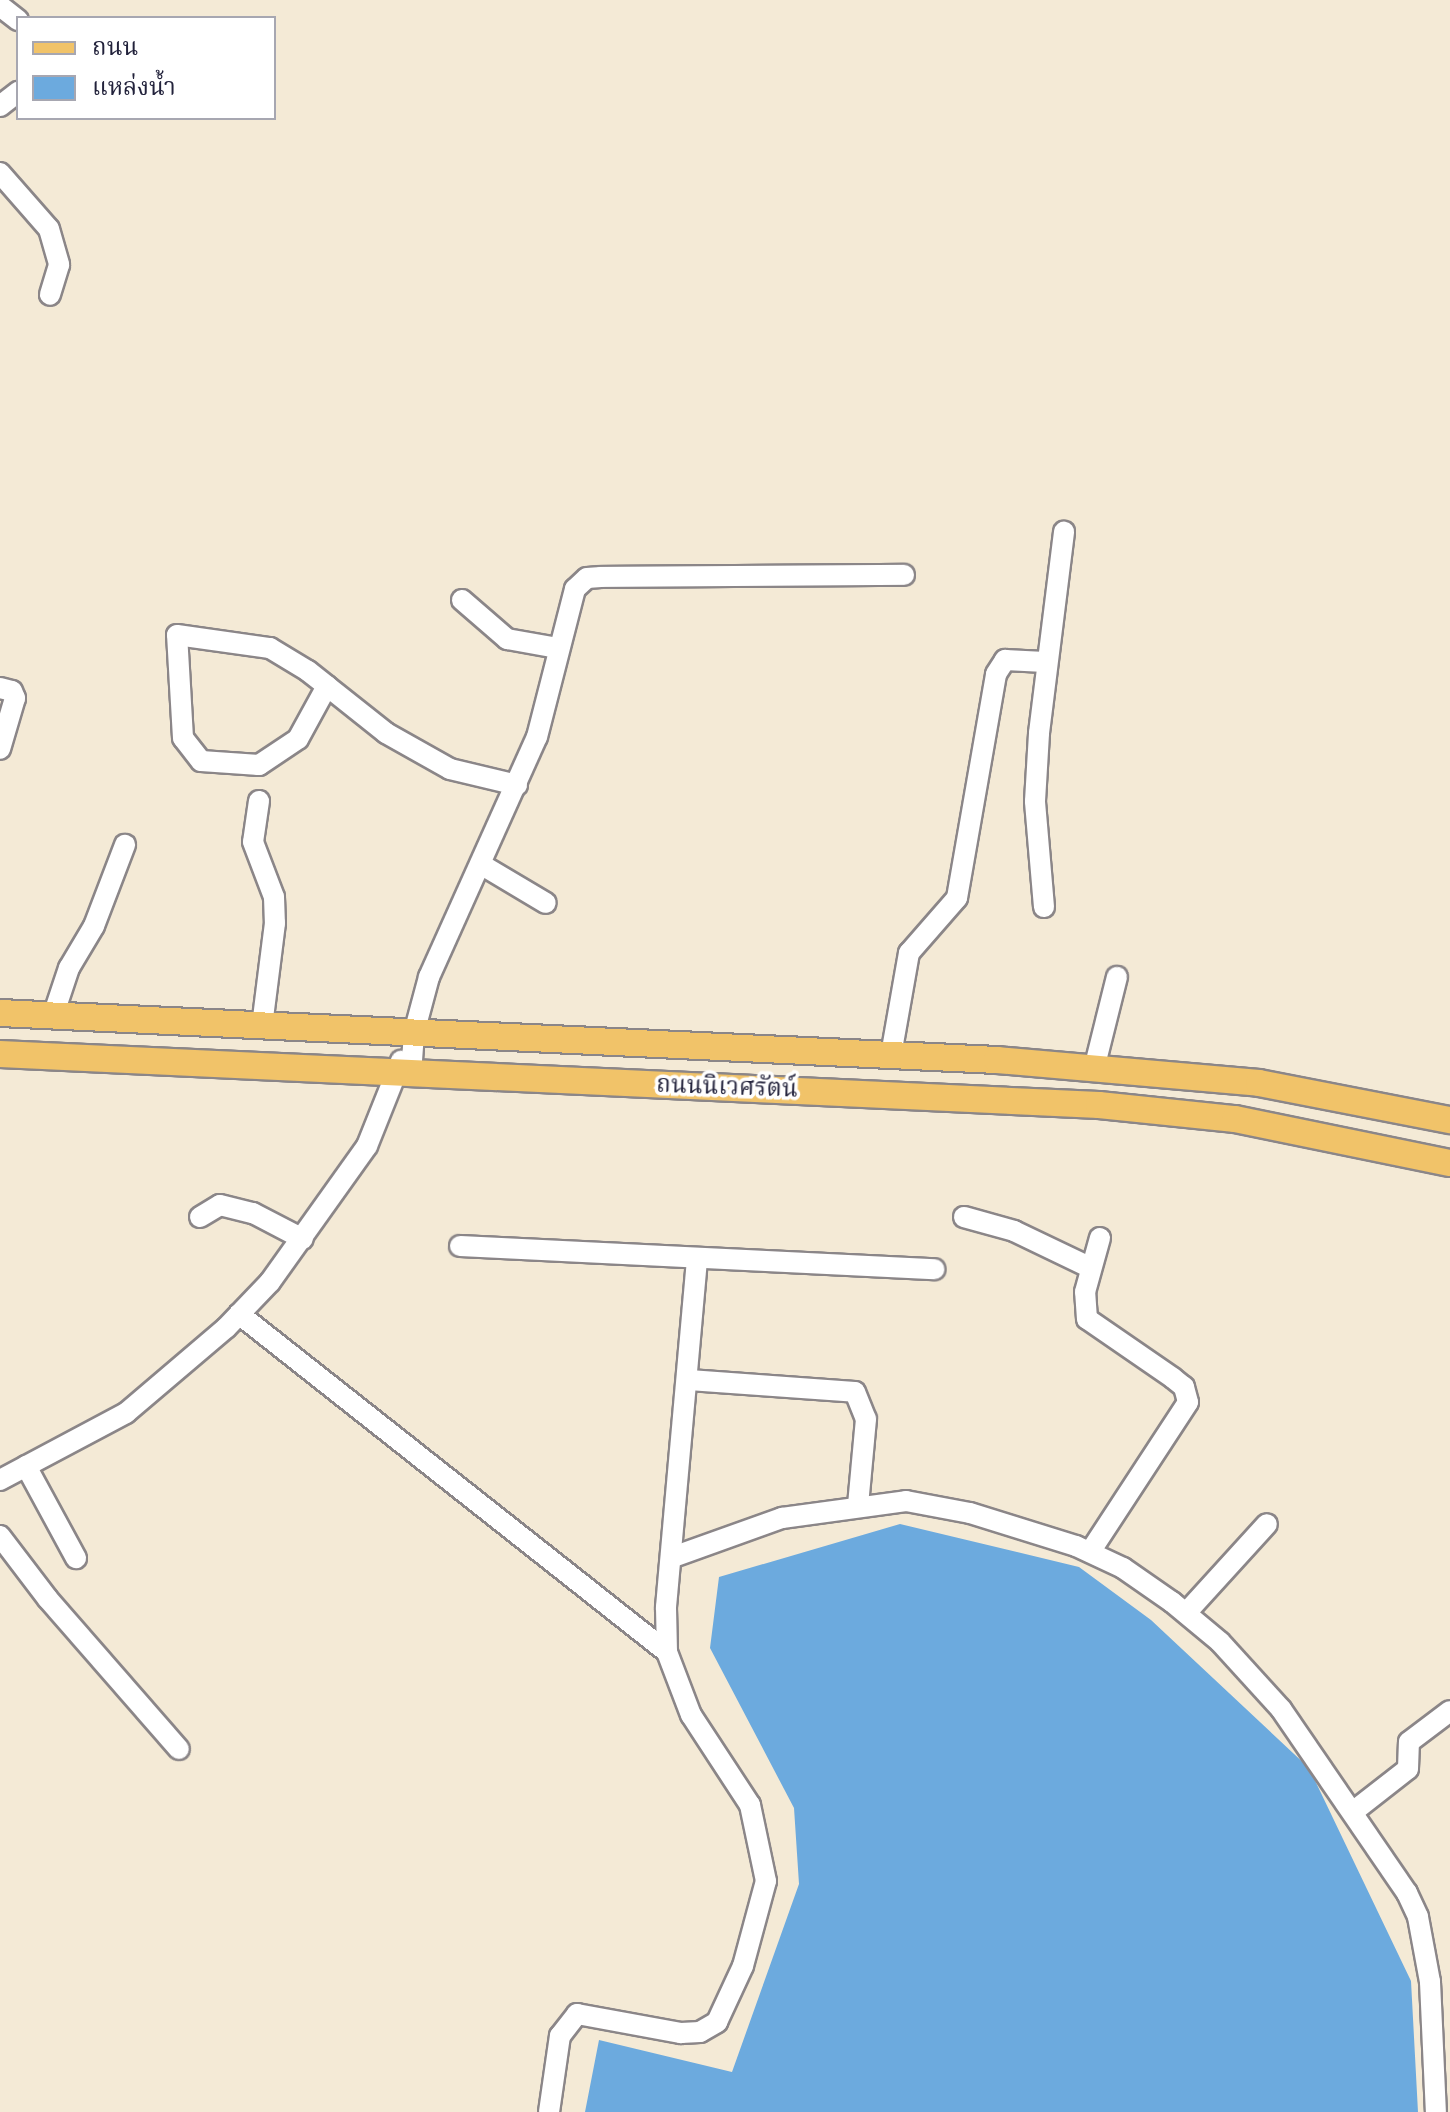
<!DOCTYPE html>
<html>
<head>
<meta charset="utf-8">
<style>
	body { margin:0 }
	#map { position:relative; width:1450px; height:2112px; overflow:hidden; background:#f4ead6; font-family:"IM FELL English","Noto Serif Thai",serif }
	div>[style] { position:absolute }
	[style*='--x'] { left:calc(var(--x)*1px); top:calc(var(--y)*1px); width:calc(var(--w)*1px); rotate:calc(var(--a)*1deg) }
	.water>* { inset:0; background:#6caade }
	.roads { filter:drop-shadow(2px 0 #8b8688) drop-shadow(-2px 0 #8b8688) drop-shadow(0 2px #8b8688) drop-shadow(0 -2px #8b8688) }
	.minor>* { height:20px; margin:-10px; padding:0 10px; transform-origin:10px; border-radius:10px; background:#fff }
	.major>* { height:26px; margin:-13px; padding:0 13px; transform-origin:13px; border-radius:13px; background:#f1c369 }
	span { translate:-50% -50%; white-space:nowrap; text-align:center; line-height:1.15; -webkit-text-stroke:7px #fff; paint-order:stroke }
	.street-label { font-size:24px; color:#22223b }
	.legend { position:absolute; left:16px; top:16px; width:260px; height:104px; box-sizing:border-box; background:#fff; border:2px solid #a7a7b1; margin:0; padding:10px 14px; list-style:none; font-size:24px; color:#22223b }
	.legend li { display:flex; align-items:center; gap:16px; height:40px }
	.legend b { width:40px; border:2px solid #a7a7b1 }
</style>
</head>
<body>
<div id="map">
	<div class="water">
		<i style="clip-path:polygon(900px 1524px,1079px 1567px,1151px 1620px,1309px 1768px,1411px 1981px,1418px 2112px,585px 2112px,599px 2040px,732px 2072px,799px 1884px,794px 1808px,710px 1648px,719px 1577px)"></i>
	</div>
	<div class="roads">
		<div class="minor">
			<i style="--x:0;--y:6;--w:23;--a:38"></i>
			<i style="--x:0;--y:106;--w:23;--a:-38"></i>
			<i style="--x:0;--y:173;--w:74;--a:48.8"></i>
			<i style="--x:49;--y:229;--w:37;--a:74"></i>
			<i style="--x:59;--y:265;--w:31;--a:107"></i>
			<i style="--x:462;--y:600;--w:60;--a:40.9"></i>
			<i style="--x:507;--y:639;--w:52;--a:10"></i>
			<i style="--x:327;--y:686;--w:60;--a:118.7"></i>
			<i style="--x:298;--y:739;--w:47;--a:146.3"></i>
			<i style="--x:259;--y:765;--w:58;--a:-176.1"></i>
			<i style="--x:201;--y:761;--w:29;--a:-128"></i>
			<i style="--x:183;--y:738;--w:103;--a:-93.3"></i>
			<i style="--x:177;--y:635;--w:94;--a:8"></i>
			<i style="--x:270;--y:648;--w:44;--a:31.2"></i>
			<i style="--x:308;--y:671;--w:24;--a:38"></i>
			<i style="--x:327;--y:686;--w:75;--a:38.5"></i>
			<i style="--x:386;--y:733;--w:73;--a:29.4"></i>
			<i style="--x:450;--y:769;--w:69;--a:13.4"></i>
			<i style="--x:0;--y:688;--w:12;--a:14"></i>
			<i style="--x:12;--y:691;--w:8;--a:67"></i>
			<i style="--x:15;--y:698;--w:53;--a:106.4"></i>
			<i style="--x:259;--y:801;--w:41;--a:98.3"></i>
			<i style="--x:253;--y:842;--w:59;--a:69.1"></i>
			<i style="--x:274;--y:897;--w:26;--a:88"></i>
			<i style="--x:275;--y:923;--w:104;--a:97.2"></i>
			<i style="--x:482;--y:865;--w:74;--a:30.7"></i>
			<i style="--x:1044;--y:907;--w:106;--a:-94.9"></i>
			<i style="--x:1035;--y:801;--w:68;--a:-86.6"></i>
			<i style="--x:1039;--y:733;--w:203;--a:-82.9"></i>
			<i style="--x:53;--y:1016;--w:51;--a:-71.6"></i>
			<i style="--x:69;--y:968;--w:49;--a:-59.2"></i>
			<i style="--x:94;--y:926;--w:87;--a:-69.1"></i>
			<i style="--x:891;--y:1055;--w:104;--a:-80"></i>
			<i style="--x:909;--y:953;--w:73;--a:-48.9"></i>
			<i style="--x:957;--y:898;--w:227;--a:-80.1"></i>
			<i style="--x:996;--y:674;--w:17;--a:-57"></i>
			<i style="--x:1005;--y:660;--w:40;--a:2.9"></i>
			<i style="--x:1094;--y:1069;--w:95;--a:-76"></i>
			<i style="--x:411;--y:1074;--w:41;--a:-85.8"></i>
			<i style="--x:414;--y:1033;--w:58;--a:-75"></i>
			<i style="--x:429;--y:977;--w:263;--a:-65.8"></i>
			<i style="--x:537;--y:737;--w:153;--a:-75.6"></i>
			<i style="--x:575;--y:589;--w:16;--a:-43"></i>
			<i style="--x:587;--y:578;--w:14;--a:-4"></i>
			<i style="--x:601;--y:577;--w:303;--a:-0.4"></i>
			<i style="--x:200;--y:1217;--w:23;--a:-31"></i>
			<i style="--x:220;--y:1205;--w:34;--a:14"></i>
			<i style="--x:253;--y:1213;--w:56;--a:27.5"></i>
			<i style="--x:964;--y:1217;--w:52;--a:15.6"></i>
			<i style="--x:1014;--y:1231;--w:83;--a:25.6"></i>
			<i style="--x:460;--y:1246;--w:475;--a:2.8"></i>
			<i style="--x:239;--y:1314;--w:545;--a:38.3"></i>
			<i style="--x:689;--y:1380;--w:166;--a:4.1"></i>
			<i style="--x:855;--y:1392;--w:29;--a:68"></i>
			<i style="--x:866;--y:1419;--w:87;--a:95.3"></i>
			<i style="--x:26;--y:1466;--w:105;--a:61.5"></i>
			<i style="--x:0;--y:1480;--w:143;--a:-28"></i>
			<i style="--x:126;--y:1413;--w:131;--a:-40.4"></i>
			<i style="--x:226;--y:1328;--w:64;--a:-46.3"></i>
			<i style="--x:270;--y:1282;--w:167;--a:-54.5"></i>
			<i style="--x:367;--y:1146;--w:92;--a:-68.2"></i>
			<i style="--x:0;--y:1536;--w:79;--a:52.7"></i>
			<i style="--x:48;--y:1599;--w:199;--a:48.9"></i>
			<i style="--x:1090;--y:1552;--w:179;--a:-56.8"></i>
			<i style="--x:1188;--y:1402;--w:16;--a:-105"></i>
			<i style="--x:1184;--y:1387;--w:14;--a:-141"></i>
			<i style="--x:1173;--y:1378;--w:104;--a:-145.5"></i>
			<i style="--x:1087;--y:1319;--w:27;--a:-94"></i>
			<i style="--x:1085;--y:1292;--w:56;--a:-74.5"></i>
			<i style="--x:673;--y:1557;--w:116;--a:-19.7"></i>
			<i style="--x:782;--y:1518;--w:125;--a:-7.8"></i>
			<i style="--x:906;--y:1501;--w:65;--a:10.6"></i>
			<i style="--x:970;--y:1513;--w:111;--a:17.3"></i>
			<i style="--x:1076;--y:1546;--w:52;--a:25.1"></i>
			<i style="--x:1123;--y:1568;--w:60;--a:34.8"></i>
			<i style="--x:1172;--y:1602;--w:62;--a:39.8"></i>
			<i style="--x:1220;--y:1642;--w:91;--a:47.7"></i>
			<i style="--x:1281;--y:1709;--w:223;--a:55.6"></i>
			<i style="--x:1407;--y:1893;--w:26;--a:65"></i>
			<i style="--x:1418;--y:1917;--w:66;--a:79.5"></i>
			<i style="--x:1430;--y:1982;--w:130;--a:87.4"></i>
			<i style="--x:1186;--y:1613;--w:120;--a:-47.7"></i>
			<i style="--x:1354;--y:1811;--w:68;--a:-37.9"></i>
			<i style="--x:1408;--y:1769;--w:27;--a:-88"></i>
			<i style="--x:1409;--y:1742;--w:51;--a:-37.1"></i>
			<i style="--x:549;--y:2112;--w:77;--a:-81.8"></i>
			<i style="--x:560;--y:2036;--w:28;--a:-52"></i>
			<i style="--x:577;--y:2014;--w:106;--a:10.4"></i>
			<i style="--x:681;--y:2033;--w:19;--a:-3"></i>
			<i style="--x:700;--y:2032;--w:20;--a:-30"></i>
			<i style="--x:717;--y:2022;--w:62;--a:-65.1"></i>
			<i style="--x:743;--y:1966;--w:88;--a:-74.9"></i>
			<i style="--x:766;--y:1881;--w:78;--a:-101.9"></i>
			<i style="--x:750;--y:1805;--w:108;--a:-123.2"></i>
			<i style="--x:691;--y:1715;--w:67;--a:-110.9"></i>
			<i style="--x:667;--y:1652;--w:45;--a:-91.3"></i>
			<i style="--x:666;--y:1607;--w:350;--a:-84.9"></i>
		</div>
		<div class="major">
			<i style="--x:0;--y:1013;--w:998;--a:2.7"></i>
			<i style="--x:997;--y:1060;--w:263;--a:5"></i>
			<i style="--x:1259;--y:1083;--w:195;--a:11"></i>
			<i style="--x:0;--y:1054;--w:1100;--a:2.66"></i>
			<i style="--x:1099;--y:1105;--w:137;--a:5.9"></i>
			<i style="--x:1235;--y:1119;--w:219;--a:11.6"></i>
		</div>
	</div>
	<div class="street-label">
		<span style="left:727px;top:1088px;rotate:2deg">ถนนนิเวศรัตน์</span>
	</div>
	<ul class="legend">
	<li><b style="height:10px;background:#f1c369"></b>ถนน</li>
	<li><b style="height:22px;background:#6caade"></b>แหล่งน้ำ</li>
	</ul>
</div>
</body>
</html>
